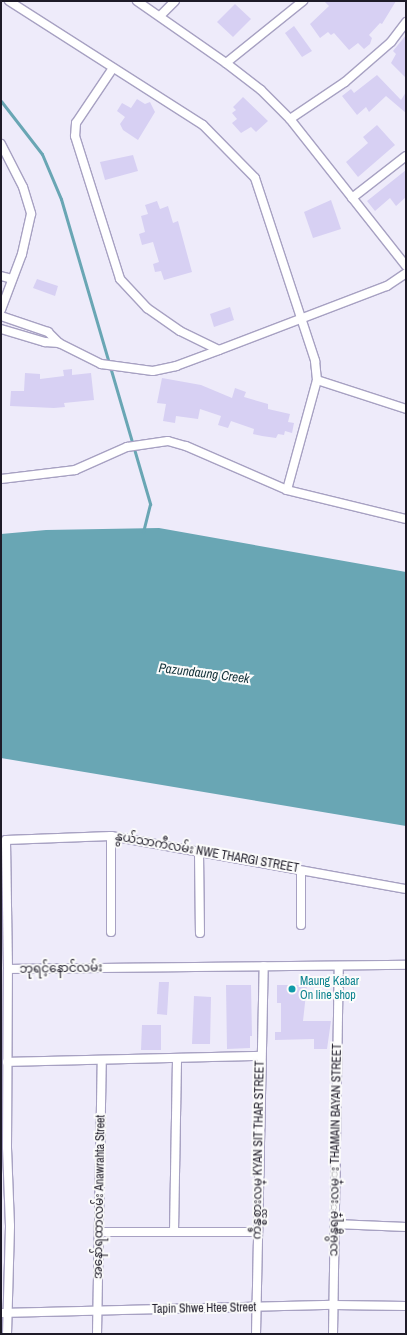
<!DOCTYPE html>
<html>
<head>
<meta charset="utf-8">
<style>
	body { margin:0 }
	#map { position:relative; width:407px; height:1335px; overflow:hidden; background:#eeebfa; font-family:"Archivo Narrow","Noto Sans Myanmar",sans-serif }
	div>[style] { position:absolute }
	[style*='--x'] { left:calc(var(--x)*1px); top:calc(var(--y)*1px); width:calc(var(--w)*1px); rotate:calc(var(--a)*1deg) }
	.water>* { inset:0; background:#69a6b4 }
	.stream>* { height:3px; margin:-1.5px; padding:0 1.5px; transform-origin:1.5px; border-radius:1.5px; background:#69a6b4 }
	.building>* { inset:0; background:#d7d0f3 }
	.roads { filter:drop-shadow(1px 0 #a7a1c2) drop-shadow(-1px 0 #a7a1c2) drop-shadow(0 1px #a7a1c2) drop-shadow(0 -1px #a7a1c2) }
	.minor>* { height:8px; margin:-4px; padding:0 4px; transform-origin:4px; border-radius:4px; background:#fff }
	.dots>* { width:11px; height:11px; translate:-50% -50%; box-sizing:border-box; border:2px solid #fbfbfb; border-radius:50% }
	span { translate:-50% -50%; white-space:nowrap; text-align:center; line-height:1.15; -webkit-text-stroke:4px #fbfbfb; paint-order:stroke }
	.street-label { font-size:12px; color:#1e1b28 }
	.culture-label { font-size:12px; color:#0d838f }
	.left { translate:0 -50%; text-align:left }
	.water-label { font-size:13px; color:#15343b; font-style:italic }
	.frame { position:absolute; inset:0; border:2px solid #1e1b28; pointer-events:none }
</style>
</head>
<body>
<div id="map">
	<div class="water">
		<i style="clip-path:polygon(159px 528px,406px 572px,406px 826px,1px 758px,1px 534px,46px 530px)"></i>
	</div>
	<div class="stream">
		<i style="--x:1;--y:101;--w:67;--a:52.3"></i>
		<i style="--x:42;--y:154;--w:49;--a:67.1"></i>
		<i style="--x:61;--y:199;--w:318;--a:73.7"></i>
		<i style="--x:150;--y:504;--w:29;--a:104"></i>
	</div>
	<div class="building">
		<i style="clip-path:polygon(324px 1px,396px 1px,382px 24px,380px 23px,369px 35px,372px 38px,370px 44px,364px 49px,358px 43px,349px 50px,334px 33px,331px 35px,328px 32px,320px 38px,310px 24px,329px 6px)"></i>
		<i style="clip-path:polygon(235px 4px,251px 19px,233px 37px,217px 22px)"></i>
		<i style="clip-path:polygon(294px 26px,312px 51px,302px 57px,285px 33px)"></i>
		<i style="clip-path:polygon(406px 35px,406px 78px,391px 63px,396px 54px,393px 51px)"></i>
		<i style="clip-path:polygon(377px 75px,401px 100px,406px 92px,406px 113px,386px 96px,369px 112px,366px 107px,357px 115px,342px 96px,351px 89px,354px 93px)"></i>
		<i style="clip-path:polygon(243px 97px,268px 121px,256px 132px,251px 127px,241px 133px,232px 123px,237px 119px,232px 113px,236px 110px,233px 107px)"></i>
		<i style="clip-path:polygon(137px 99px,145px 104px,150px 102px,155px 112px,138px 140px,123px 130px,120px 124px,125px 117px,117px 111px,122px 103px,131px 108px)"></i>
		<i style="clip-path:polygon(377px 125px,395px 145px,358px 177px,346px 162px,368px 143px,363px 137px)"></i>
		<i style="clip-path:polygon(133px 155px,138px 171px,105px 180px,100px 162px)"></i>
		<i style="clip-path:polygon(406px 170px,406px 197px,396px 206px,390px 198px,375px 211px,367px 201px)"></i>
		<i style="clip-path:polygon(331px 200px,341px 229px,313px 238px,304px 212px)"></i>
		<i style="clip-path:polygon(157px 201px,160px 209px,168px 206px,173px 223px,178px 221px,192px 272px,164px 280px,161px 271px,155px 272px,153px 264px,159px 262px,153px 242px,142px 245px,139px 234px,145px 232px,141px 216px,148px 214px,145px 205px)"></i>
		<i style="clip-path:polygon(37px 279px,58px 286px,55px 296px,33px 288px)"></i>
		<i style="clip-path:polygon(230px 307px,234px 320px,214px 327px,210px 314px)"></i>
		<i style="clip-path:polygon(72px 369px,72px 375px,91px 373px,94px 400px,64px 403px,65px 407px,54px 408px,10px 406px,11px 391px,24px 391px,25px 373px,40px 374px,40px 379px,64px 376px,63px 370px)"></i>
		<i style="clip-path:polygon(162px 378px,201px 385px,232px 398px,235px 388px,246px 392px,244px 397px,268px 404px,268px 409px,290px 414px,288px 422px,294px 423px,292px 433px,285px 431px,284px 435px,278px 434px,276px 438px,262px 436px,253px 434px,254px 429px,231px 421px,228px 428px,218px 425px,221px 416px,200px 409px,198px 419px,176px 416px,175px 423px,163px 421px,166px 404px,157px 403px)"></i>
		<i style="clip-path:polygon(159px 982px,169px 982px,167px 1015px,157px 1014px)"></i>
		<i style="clip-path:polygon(226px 985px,251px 985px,252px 1036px,250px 1036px,250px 1048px,227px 1049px)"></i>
		<i style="clip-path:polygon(277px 985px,307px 985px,303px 1021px,331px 1021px,327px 1049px,314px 1049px,314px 1039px,275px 1040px,275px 1032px,281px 1032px,281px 1003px,277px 1003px)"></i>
		<i style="clip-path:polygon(194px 996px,211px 997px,210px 1044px,192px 1044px)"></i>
		<i style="clip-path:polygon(142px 1025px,161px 1025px,161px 1050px,141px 1050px)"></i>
	</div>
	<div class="roads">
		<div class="minor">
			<i style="--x:9;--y:1;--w:230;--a:32.6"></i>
			<i style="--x:203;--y:125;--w:74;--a:45.5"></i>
			<i style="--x:255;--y:178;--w:193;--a:71.8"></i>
			<i style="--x:315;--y:361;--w:19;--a:84"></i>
			<i style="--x:317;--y:380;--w:114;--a:105.3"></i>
			<i style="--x:137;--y:1;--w:108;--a:34.9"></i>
			<i style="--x:226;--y:63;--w:44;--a:37.6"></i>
			<i style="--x:261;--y:90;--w:41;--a:45"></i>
			<i style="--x:290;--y:119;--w:187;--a:51.7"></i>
			<i style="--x:160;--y:16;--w:21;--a:-45"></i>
			<i style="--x:226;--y:63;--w:99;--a:-38.8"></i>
			<i style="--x:113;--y:68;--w:66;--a:123.9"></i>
			<i style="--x:76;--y:123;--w:13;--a:94"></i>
			<i style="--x:75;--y:136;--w:150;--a:72.5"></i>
			<i style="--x:120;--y:279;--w:40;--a:47"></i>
			<i style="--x:147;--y:308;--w:40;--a:34.9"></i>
			<i style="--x:180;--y:331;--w:43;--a:26"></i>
			<i style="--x:290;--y:119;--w:66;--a:-33.9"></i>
			<i style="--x:345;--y:82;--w:61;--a:-41"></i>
			<i style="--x:391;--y:42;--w:25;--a:-53"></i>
			<i style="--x:1;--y:144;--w:48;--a:62.9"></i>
			<i style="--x:23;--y:187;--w:28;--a:73"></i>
			<i style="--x:31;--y:214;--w:41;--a:102.7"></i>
			<i style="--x:22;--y:254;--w:60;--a:110.6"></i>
			<i style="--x:352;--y:198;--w:68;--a:-37.9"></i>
			<i style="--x:1;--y:276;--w:11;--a:15"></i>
			<i style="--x:1;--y:316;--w:50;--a:18.8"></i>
			<i style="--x:48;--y:332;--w:16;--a:45"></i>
			<i style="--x:59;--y:343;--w:47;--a:26.6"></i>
			<i style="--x:101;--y:364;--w:52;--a:7.7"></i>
			<i style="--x:153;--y:371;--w:24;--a:-12"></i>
			<i style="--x:176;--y:366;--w:46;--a:-20.4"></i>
			<i style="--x:219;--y:350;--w:180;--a:-20.9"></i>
			<i style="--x:387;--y:286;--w:23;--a:-34"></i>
			<i style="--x:1;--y:329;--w:46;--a:16.5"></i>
			<i style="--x:45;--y:342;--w:14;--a:4"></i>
			<i style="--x:317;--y:380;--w:94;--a:18"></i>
			<i style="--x:1;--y:479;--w:75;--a:-6.9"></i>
			<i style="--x:75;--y:470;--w:57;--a:-23.9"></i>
			<i style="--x:127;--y:447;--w:41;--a:-8.3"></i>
			<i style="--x:168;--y:441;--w:19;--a:16"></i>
			<i style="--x:186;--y:446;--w:110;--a:23.5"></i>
			<i style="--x:287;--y:490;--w:122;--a:13.7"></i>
			<i style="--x:199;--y:853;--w:80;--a:89.3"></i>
			<i style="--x:301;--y:925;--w:54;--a:-90"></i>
			<i style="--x:111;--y:932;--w:96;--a:-90"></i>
			<i style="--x:8;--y:969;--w:129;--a:-90.9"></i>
			<i style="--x:6;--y:840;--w:105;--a:-2.2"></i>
			<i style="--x:111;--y:836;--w:300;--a:10.2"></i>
			<i style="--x:7;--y:1062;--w:253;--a:-1.4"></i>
			<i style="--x:335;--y:1224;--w:71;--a:2.4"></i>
			<i style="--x:99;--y:1232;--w:158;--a:0"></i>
			<i style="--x:174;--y:1232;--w:173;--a:-89"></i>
			<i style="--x:1;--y:1313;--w:333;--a:-1.4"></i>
			<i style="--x:334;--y:1305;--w:72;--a:0.8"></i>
			<i style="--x:7;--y:1334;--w:108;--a:-88.4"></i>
			<i style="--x:10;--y:1226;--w:79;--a:-92.2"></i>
			<i style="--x:7;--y:1147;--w:178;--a:-89.7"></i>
			<i style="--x:8;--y:969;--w:398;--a:-0.6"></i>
			<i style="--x:97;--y:1334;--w:273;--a:-89"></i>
			<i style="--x:256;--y:1334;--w:368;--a:-88.8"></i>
			<i style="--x:333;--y:1334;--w:368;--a:-89.1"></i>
		</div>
	</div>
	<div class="dots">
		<i style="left:292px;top:989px;background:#0f9aa8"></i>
	</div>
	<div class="street-label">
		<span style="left:207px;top:853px;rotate:10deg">နွယ်သာကီလမ်း NWE THARGI STREET</span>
		<span style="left:61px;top:969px;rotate:-1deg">ဘုရင့်နောင်လမ်း</span>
		<span style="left:259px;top:1150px;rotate:-89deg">ကဵန္စစ္သားလမ္ KYAN SIT THAR STREET</span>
		<span style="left:336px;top:1150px;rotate:-89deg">သမိန္ဗရမ္းလမ္း THAMAIN BAYAN STREET</span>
		<span style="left:100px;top:1197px;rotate:-89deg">အနော်ရထာလမ်း Anawrahta Street</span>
		<span style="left:204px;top:1309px;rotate:-1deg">Tapin Shwe Htee Street</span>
	</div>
	<div class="culture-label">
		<span class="left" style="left:300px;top:989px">Maung Kabar<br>On line shop</span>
	</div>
	<div class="water-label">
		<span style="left:204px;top:674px;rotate:7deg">Pazundaung Creek</span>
	</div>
	<div class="frame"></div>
</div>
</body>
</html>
